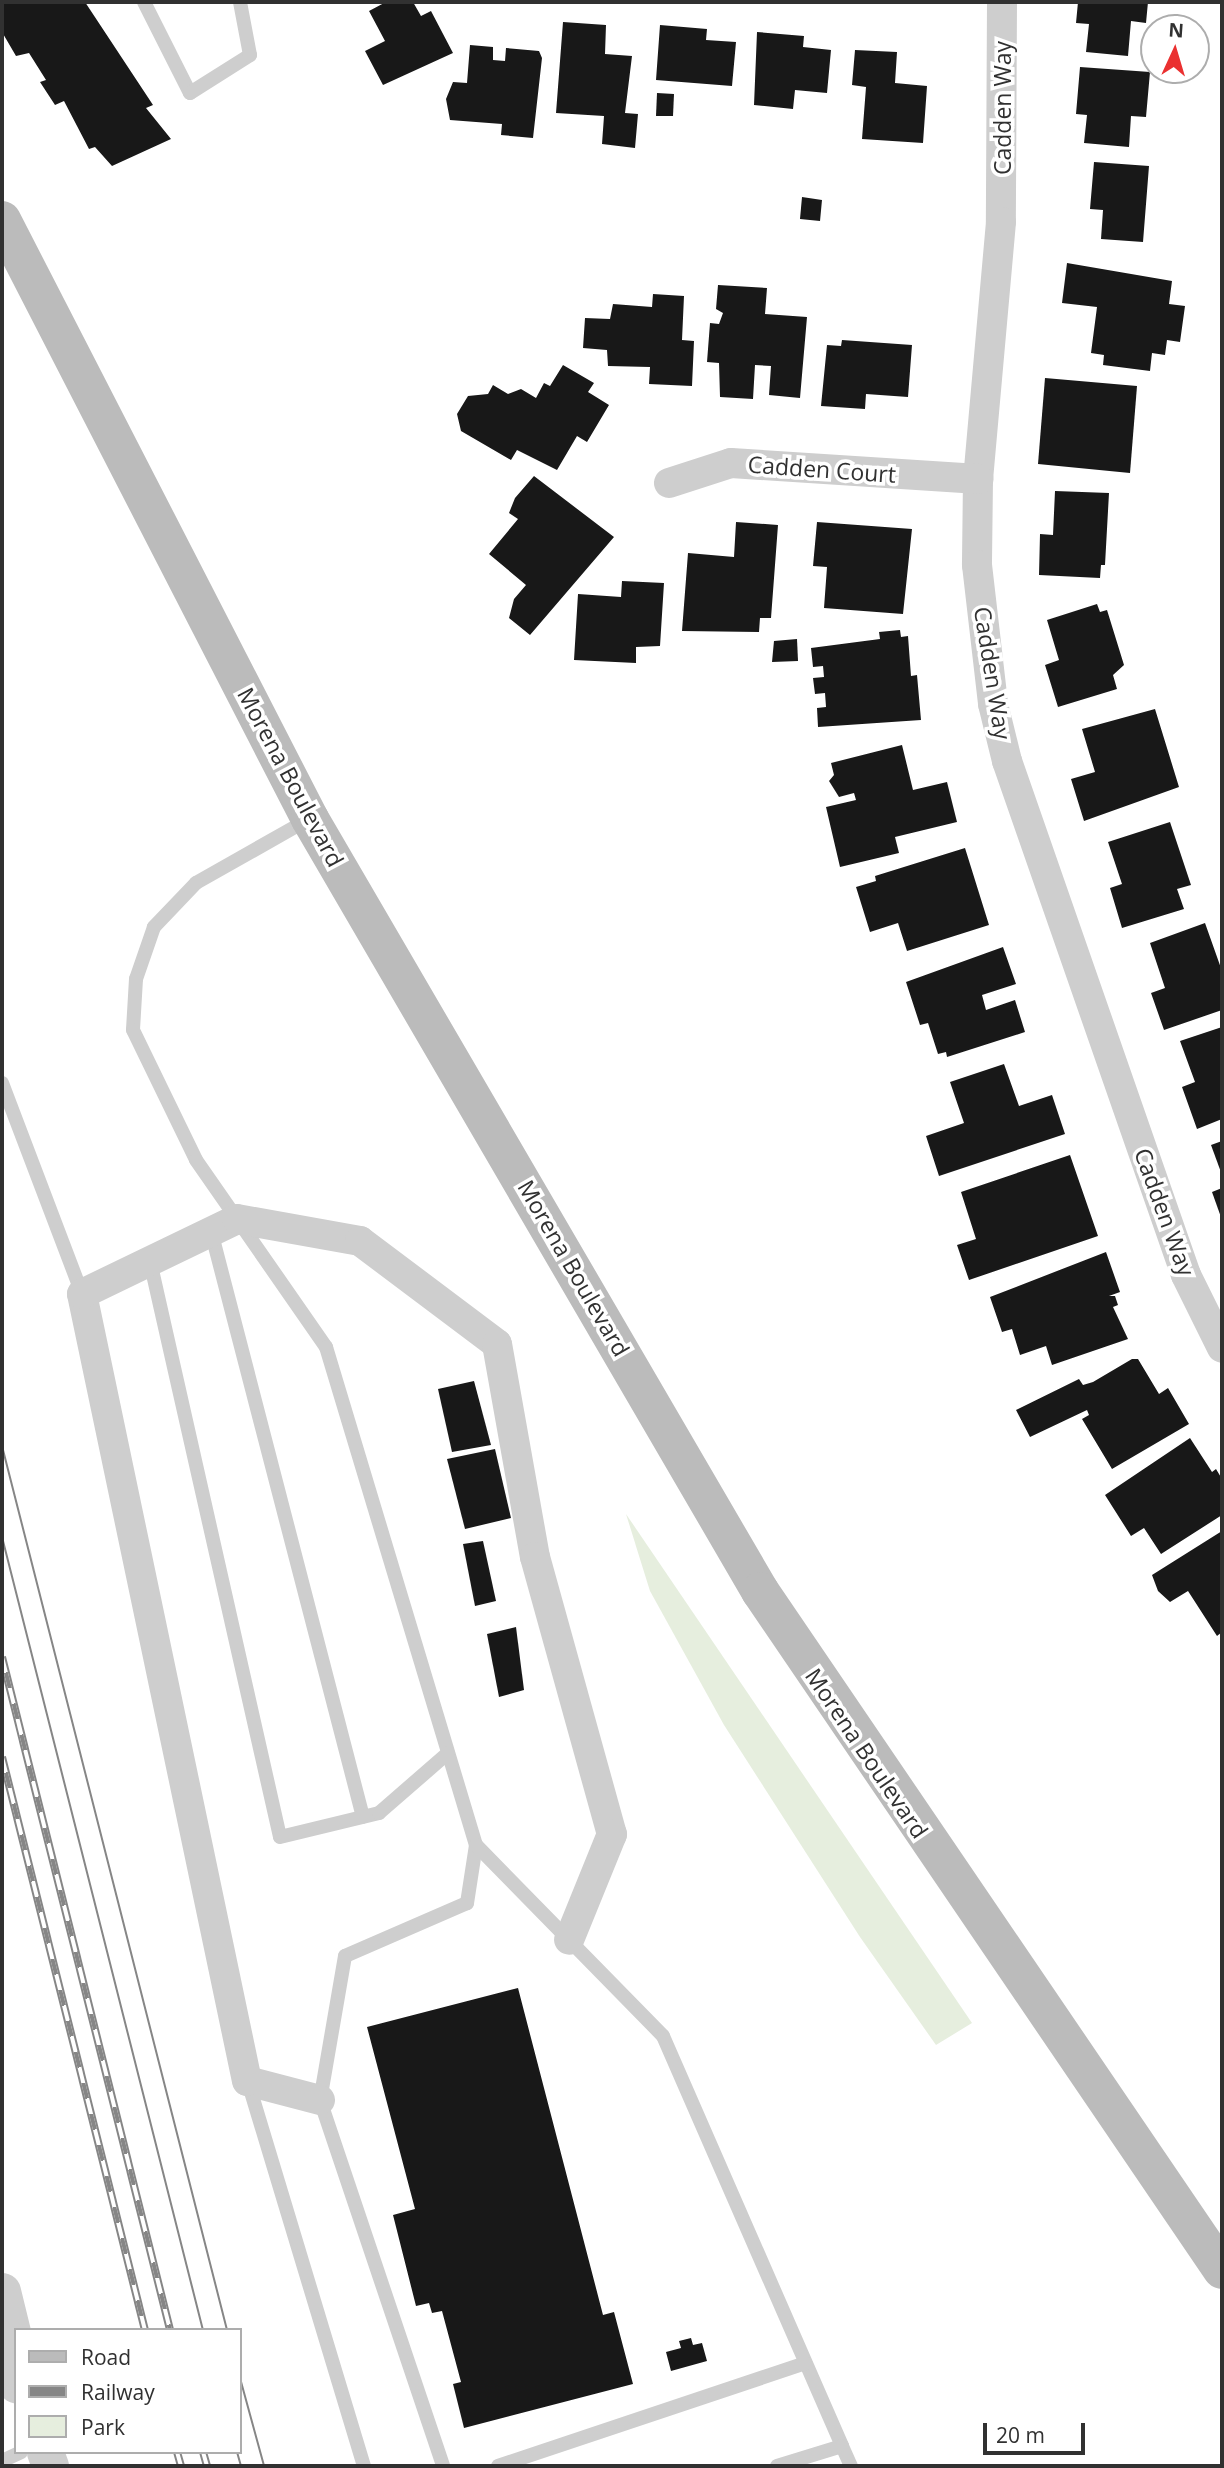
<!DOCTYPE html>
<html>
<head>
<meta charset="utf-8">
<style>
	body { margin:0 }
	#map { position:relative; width:1224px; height:2468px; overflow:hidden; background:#fff; font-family:"Open Sans",sans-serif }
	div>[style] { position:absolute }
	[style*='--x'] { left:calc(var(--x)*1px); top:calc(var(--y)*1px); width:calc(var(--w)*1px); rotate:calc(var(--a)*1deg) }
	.green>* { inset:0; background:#e6eede }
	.building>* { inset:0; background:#181818 }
	.service>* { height:14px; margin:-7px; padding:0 7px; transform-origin:7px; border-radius:7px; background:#cecece }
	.minor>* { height:30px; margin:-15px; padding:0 15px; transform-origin:15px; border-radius:15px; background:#cecece }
	.tertiary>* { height:37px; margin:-18.5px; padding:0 18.5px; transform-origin:18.5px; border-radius:18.5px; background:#cecece }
	.secondary>* { height:38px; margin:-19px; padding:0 19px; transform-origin:19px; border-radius:19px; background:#bbb }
	.tram>* { height:2px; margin:-1px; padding:0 1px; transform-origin:1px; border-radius:1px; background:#868686 }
	.rail>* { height:8px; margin-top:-4px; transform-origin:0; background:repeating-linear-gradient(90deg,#fff 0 16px,#868686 0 32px); box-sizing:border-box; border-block:2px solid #868686 }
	span { translate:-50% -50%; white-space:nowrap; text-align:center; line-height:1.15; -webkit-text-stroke:7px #fff; paint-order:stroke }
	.street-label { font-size:23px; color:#313131 }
	.frame { position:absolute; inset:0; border:4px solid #313131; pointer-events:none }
	.legend { position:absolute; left:14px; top:2328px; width:228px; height:126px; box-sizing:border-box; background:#fff; border:2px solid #adadad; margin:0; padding:9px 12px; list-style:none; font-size:21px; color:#313131 }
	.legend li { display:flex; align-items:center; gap:14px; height:35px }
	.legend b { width:35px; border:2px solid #adadad }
	.north { position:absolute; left:1140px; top:14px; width:70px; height:70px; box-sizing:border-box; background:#fff; border:2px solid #adadad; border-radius:50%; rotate:4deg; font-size:19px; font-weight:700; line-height:28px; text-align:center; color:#313131 }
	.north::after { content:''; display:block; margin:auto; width:24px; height:32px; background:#ea3030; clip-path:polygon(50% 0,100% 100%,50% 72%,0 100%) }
	.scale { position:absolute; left:983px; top:2423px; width:102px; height:32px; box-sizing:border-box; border:4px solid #313131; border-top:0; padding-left:9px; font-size:21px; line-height:24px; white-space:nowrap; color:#313131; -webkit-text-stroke:5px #fff; paint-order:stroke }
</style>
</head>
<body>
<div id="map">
	<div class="green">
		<i style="clip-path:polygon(626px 1514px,972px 2023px,936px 2045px,860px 1937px,724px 1725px,650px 1591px)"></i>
	</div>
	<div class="building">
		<i style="clip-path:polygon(2px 2px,85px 2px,153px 105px,146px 108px,171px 139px,112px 166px,95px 147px,89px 149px,64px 101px,55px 105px,40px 82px,46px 80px,29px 53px,16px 56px,2px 32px)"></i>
		<i style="clip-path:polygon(386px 2px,413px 2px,421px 16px,431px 11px,453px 53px,383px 85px,365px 51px,385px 41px,369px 11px)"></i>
		<i style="clip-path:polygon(1078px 2px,1148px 2px,1146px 23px,1131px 21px,1128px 56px,1086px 52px,1089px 24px,1076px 23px)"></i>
		<i style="clip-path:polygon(563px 22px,606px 25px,605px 54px,632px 56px,625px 113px,638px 114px,635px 148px,602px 144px,604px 116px,556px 113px)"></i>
		<i style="clip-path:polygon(660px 25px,707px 29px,706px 40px,736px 42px,732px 86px,656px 80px)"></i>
		<i style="clip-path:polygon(757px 32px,804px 36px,803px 47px,831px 50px,827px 93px,795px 90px,793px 109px,754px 105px)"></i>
		<i style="clip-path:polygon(470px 45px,493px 47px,493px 60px,505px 61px,506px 48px,539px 51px,542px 58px,533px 138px,501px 135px,502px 124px,450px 120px,446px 99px,453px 82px,467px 83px)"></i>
		<i style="clip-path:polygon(855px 50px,897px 52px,895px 83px,927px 86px,923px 143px,862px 139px,866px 87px,852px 85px)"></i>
		<i style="clip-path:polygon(1080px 67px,1150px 72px,1146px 117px,1131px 116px,1129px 147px,1084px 143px,1087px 115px,1076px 114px)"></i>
		<i style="clip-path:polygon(657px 93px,674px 94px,673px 116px,656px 116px)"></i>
		<i style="clip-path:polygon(1094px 162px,1149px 166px,1143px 242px,1101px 239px,1103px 210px,1090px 209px)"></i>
		<i style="clip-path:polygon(802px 197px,822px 200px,820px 221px,800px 219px)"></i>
		<i style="clip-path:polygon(1067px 263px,1172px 281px,1169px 304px,1185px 306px,1180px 342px,1167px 340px,1165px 355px,1152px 353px,1150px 371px,1103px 365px,1104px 355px,1091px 353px,1097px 307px,1062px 303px)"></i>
		<i style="clip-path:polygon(718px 285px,767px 288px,765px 314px,807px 317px,800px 398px,769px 395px,771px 366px,755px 365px,753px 399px,720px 397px,719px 363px,707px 362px,710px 323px,719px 324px,723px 313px,716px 309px)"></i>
		<i style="clip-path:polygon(653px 294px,684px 296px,682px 340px,694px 341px,692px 386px,649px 384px,650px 367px,608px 366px,607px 350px,583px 348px,585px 318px,610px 319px,613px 304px,652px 307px)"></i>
		<i style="clip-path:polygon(842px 340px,912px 345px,908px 397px,866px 394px,865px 409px,821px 406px,827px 345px,841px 346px)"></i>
		<i style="clip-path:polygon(563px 365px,594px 383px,588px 392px,609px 405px,587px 442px,577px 436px,557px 470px,517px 450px,511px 460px,461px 431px,457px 414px,468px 396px,488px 394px,493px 385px,508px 394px,521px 389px,536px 398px,544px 383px,550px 386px)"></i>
		<i style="clip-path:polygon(1045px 378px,1137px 386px,1130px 473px,1038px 464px)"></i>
		<i style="clip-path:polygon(534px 476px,614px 537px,530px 635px,509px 618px,514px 599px,526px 585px,489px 554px,518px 519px,509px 513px,515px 498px)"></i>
		<i style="clip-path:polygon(1055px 491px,1109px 493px,1105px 565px,1101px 565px,1100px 578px,1039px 575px,1040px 534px,1053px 535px)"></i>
		<i style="clip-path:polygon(736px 522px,778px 525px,771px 618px,760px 618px,759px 632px,682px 631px,688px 553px,734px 557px)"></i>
		<i style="clip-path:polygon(817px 522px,912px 529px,903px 614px,824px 608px,827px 567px,813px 566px)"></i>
		<i style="clip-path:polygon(622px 581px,664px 583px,660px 646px,636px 647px,636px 663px,574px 660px,578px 594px,621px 597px)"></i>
		<i style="clip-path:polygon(1097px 604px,1100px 612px,1107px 610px,1124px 665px,1113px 675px,1117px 689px,1058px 707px,1045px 665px,1059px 660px,1047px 620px)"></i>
		<i style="clip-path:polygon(900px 630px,901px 637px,908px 636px,911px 676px,917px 675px,921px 720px,818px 727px,817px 708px,826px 707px,825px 693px,815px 694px,813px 678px,824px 677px,823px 666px,813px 667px,811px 648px,880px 639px,879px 632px)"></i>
		<i style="clip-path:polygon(797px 639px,798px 661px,772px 662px,774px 641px)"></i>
		<i style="clip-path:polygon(1155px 709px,1179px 787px,1084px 821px,1071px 779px,1095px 772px,1082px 729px)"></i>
		<i style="clip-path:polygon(902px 745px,913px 790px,947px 782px,957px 822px,895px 837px,899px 853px,840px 867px,826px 807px,856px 800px,854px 793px,839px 797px,829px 781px,834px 775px,831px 763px)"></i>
		<i style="clip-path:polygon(1170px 822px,1191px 885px,1177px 889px,1184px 909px,1122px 928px,1110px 888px,1122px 884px,1108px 842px)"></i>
		<i style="clip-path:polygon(965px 848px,989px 925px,907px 951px,898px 923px,870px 932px,856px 887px,876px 881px,875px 876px)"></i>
		<i style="clip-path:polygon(1205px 923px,1222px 971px,1222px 1010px,1164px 1030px,1151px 993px,1165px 988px,1150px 943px)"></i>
		<i style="clip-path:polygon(1003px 947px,1016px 984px,982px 995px,986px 1010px,1015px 1000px,1025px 1032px,947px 1057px,946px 1052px,938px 1054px,928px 1023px,920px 1025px,906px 982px)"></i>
		<i style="clip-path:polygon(1222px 1027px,1222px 1119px,1197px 1129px,1182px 1087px,1195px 1082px,1180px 1041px)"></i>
		<i style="clip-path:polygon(1004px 1064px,1019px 1106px,1052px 1095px,1065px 1134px,939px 1176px,926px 1136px,964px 1123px,950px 1082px)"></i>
		<i style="clip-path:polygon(1222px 1141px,1222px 1175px,1211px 1145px)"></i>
		<i style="clip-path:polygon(1070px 1155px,1098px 1236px,969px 1280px,957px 1245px,976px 1239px,961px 1192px)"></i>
		<i style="clip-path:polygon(1222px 1188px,1222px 1220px,1212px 1192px)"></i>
		<i style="clip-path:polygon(1106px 1252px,1120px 1292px,1109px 1296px,1115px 1296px,1118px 1305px,1113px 1307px,1128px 1339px,1052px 1365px,1046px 1346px,1020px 1355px,1012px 1329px,1002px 1332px,990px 1297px)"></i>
		<i style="clip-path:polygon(1132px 1359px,1138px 1359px,1159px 1394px,1168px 1388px,1189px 1424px,1112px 1469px,1082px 1419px,1089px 1415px,1087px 1410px,1030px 1437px,1016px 1410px,1079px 1379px,1083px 1385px,1093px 1382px)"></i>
		<i style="clip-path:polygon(474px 1381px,491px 1445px,452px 1452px,438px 1389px)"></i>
		<i style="clip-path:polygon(1190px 1438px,1212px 1472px,1216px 1469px,1222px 1479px,1222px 1515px,1161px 1554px,1144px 1528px,1131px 1536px,1105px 1495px)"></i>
		<i style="clip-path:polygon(495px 1449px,511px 1518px,465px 1529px,447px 1459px)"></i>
		<i style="clip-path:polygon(1222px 1531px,1222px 1632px,1217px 1636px,1188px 1591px,1170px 1602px,1158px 1591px,1152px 1575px)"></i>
		<i style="clip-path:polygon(483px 1541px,496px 1601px,475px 1606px,463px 1544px)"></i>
		<i style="clip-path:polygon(516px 1627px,524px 1690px,499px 1697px,487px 1634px)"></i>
		<i style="clip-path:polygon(518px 1988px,603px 2315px,614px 2312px,633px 2384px,464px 2428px,453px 2384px,461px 2382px,442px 2311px,432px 2313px,429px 2303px,416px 2306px,393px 2215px,415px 2209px,367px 2027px)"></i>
		<i style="clip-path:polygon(691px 2338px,693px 2345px,702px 2343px,707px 2361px,671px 2371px,666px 2352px,681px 2348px,679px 2341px)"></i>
	</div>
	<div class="service">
		<i style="--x:144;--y:2;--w:102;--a:63.2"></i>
		<i style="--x:190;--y:93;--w:71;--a:-32.3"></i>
		<i style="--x:250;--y:55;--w:54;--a:-100.7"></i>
		<i style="--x:309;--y:819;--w:130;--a:150.5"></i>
		<i style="--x:196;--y:883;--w:61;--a:133.7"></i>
		<i style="--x:154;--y:927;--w:55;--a:109.1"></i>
		<i style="--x:136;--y:979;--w:51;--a:93.4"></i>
		<i style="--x:133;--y:1030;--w:144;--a:64.1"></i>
		<i style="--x:196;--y:1160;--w:228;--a:55.2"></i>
		<i style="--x:326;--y:1347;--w:520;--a:73.24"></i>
		<i style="--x:476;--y:1845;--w:59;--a:98.8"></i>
		<i style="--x:467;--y:1903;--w:133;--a:156.5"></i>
		<i style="--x:345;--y:1956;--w:146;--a:99.8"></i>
		<i style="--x:320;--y:2100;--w:386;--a:71.4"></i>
		<i style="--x:2;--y:1083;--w:226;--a:69.2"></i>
		<i style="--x:211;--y:1231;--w:605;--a:75.46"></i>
		<i style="--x:150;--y:1261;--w:590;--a:77.28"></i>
		<i style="--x:280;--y:1837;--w:102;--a:-13.6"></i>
		<i style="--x:379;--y:1813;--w:91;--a:-41"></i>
		<i style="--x:476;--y:1845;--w:267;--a:45.6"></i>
		<i style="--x:663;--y:2036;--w:447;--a:66.4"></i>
		<i style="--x:842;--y:2446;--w:68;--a:162.9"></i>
		<i style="--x:248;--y:2082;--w:401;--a:73.2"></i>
		<i style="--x:842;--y:2446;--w:22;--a:66"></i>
		<i style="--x:2;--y:2461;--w:21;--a:-25"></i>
		<i style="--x:498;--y:2466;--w:324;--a:-18.5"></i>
	</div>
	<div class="minor">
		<i style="--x:1002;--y:2;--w:220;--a:90.3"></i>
		<i style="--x:1001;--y:222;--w:258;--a:95.1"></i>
		<i style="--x:978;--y:479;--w:86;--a:90.7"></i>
		<i style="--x:977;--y:565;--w:140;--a:83.4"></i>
		<i style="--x:993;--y:704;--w:59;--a:76.2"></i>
		<i style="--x:1007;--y:761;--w:544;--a:70.8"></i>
		<i style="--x:1186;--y:1275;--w:81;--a:63.7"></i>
		<i style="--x:669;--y:483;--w:65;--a:-17.9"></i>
		<i style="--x:731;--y:463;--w:248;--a:3.7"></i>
		<i style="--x:320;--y:2100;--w:75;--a:-165.4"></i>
		<i style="--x:247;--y:2081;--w:804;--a:-101.84"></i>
		<i style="--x:82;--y:1294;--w:172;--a:-25.8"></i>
		<i style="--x:237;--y:1219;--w:125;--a:10.1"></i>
		<i style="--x:360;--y:1241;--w:171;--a:36.9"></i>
		<i style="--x:497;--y:1344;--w:216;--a:79.9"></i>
		<i style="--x:535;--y:1557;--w:288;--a:74.5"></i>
		<i style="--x:612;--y:1834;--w:114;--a:112.1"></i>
	</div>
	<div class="tertiary">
		<i style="--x:2;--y:2291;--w:59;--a:76.2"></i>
		<i style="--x:2;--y:2365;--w:24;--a:54"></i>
		<i style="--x:45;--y:2452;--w:15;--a:70"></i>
	</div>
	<div class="secondary">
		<i style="--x:2;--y:220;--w:674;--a:62.79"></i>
		<i style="--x:310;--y:819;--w:894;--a:59.76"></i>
		<i style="--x:760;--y:1591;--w:821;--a:55.77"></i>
	</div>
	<div class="tram">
		<i style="--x:2;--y:1446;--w:912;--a:75.72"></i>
		<i style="--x:2;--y:1537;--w:818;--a:75.78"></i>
		<i style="--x:240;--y:2378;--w:91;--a:74.7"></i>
		<i style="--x:237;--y:2452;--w:15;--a:74"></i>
	</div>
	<div class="rail">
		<i style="--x:2;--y:1657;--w:694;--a:75.98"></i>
		<i style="--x:2;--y:1757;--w:591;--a:75.99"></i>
		<i style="--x:177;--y:2452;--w:15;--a:74"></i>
		<i style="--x:203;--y:2452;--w:15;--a:74"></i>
	</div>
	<div class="street-label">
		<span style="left:1002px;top:108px;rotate:-90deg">Cadden Way</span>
		<span style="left:822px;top:469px;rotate:4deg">Cadden Court</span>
		<span style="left:993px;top:673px;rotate:81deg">Cadden Way</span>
		<span style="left:291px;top:777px;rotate:62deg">Morena Boulevard</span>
		<span style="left:1165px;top:1212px;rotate:70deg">Cadden Way</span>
		<span style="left:574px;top:1268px;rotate:60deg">Morena Boulevard</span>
		<span style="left:867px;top:1753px;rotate:56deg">Morena Boulevard</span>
	</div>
	<div class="frame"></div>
	<ul class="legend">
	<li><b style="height:9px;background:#bbb"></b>Road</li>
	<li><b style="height:9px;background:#868686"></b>Railway</li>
	<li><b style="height:19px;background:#e6eede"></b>Park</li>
	</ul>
	<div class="north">N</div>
	<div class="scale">20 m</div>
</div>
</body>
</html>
